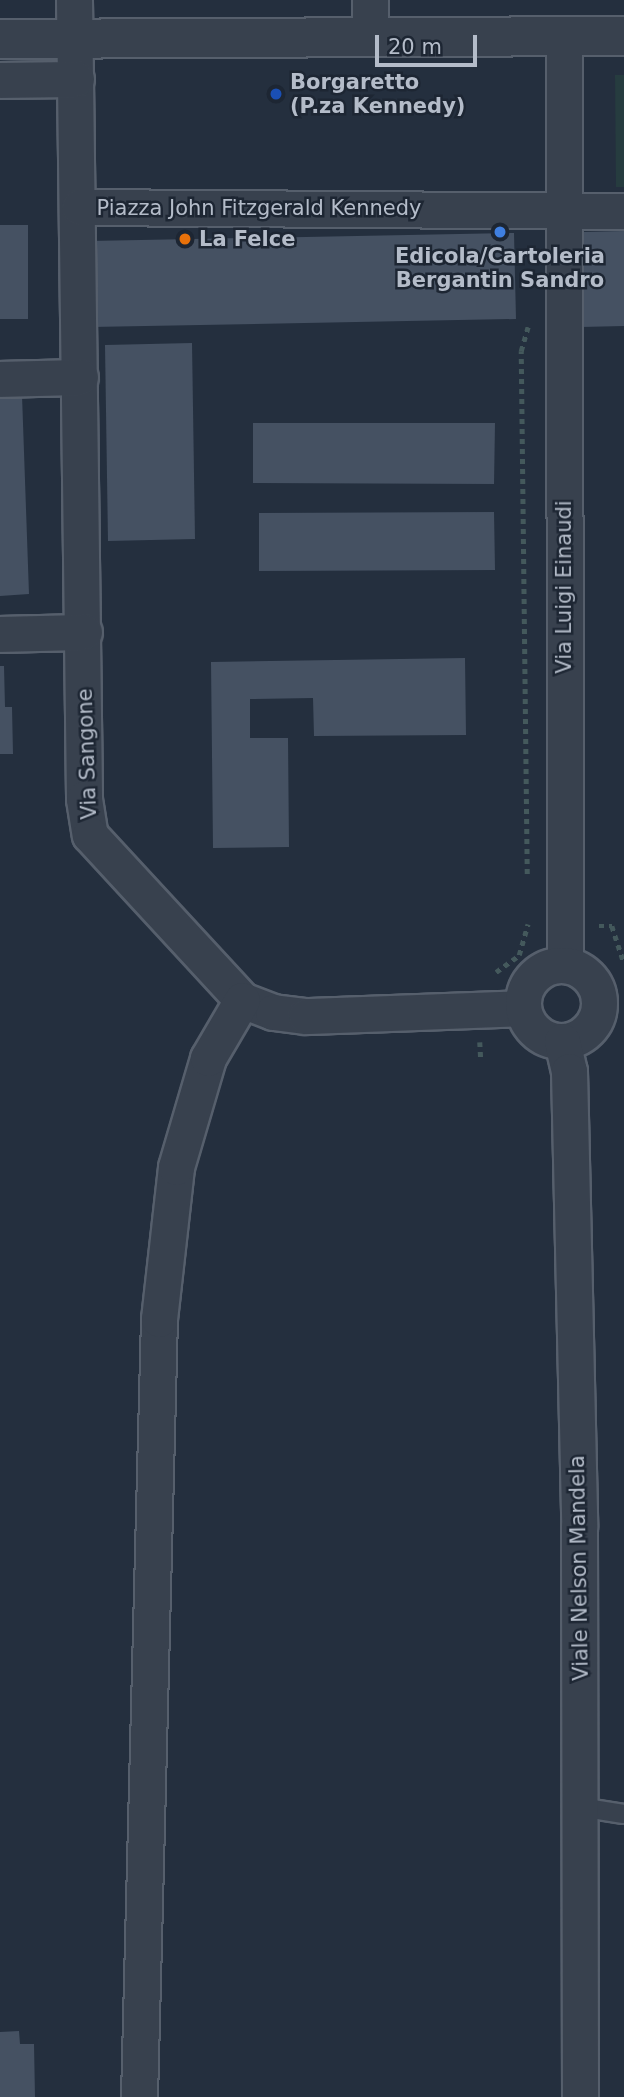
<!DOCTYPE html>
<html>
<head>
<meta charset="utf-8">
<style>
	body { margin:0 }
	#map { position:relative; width:624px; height:2097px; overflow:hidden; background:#242f3e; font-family:"DejaVu Sans",sans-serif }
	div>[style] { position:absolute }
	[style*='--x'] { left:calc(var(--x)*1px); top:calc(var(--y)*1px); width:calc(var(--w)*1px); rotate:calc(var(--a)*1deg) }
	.green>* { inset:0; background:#263c3f }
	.building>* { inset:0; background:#455162 }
	.path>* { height:4.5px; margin-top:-2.25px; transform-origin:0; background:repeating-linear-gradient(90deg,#44595c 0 5px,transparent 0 10px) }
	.roads { filter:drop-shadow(2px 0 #565f6c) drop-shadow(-2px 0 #565f6c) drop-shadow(0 2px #565f6c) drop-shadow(0 -2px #565f6c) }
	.service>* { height:18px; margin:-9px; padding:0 9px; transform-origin:9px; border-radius:9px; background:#38414e }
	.minor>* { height:35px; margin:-17.5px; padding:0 17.5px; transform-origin:17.5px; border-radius:17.5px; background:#38414e }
	.minor>.ring { margin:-17.5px; padding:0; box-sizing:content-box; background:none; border:35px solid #38414e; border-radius:50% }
	.tertiary>* { height:38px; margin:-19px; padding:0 19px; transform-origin:19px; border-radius:19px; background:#38414e }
	.dots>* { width:19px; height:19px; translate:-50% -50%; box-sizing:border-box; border:4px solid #1d2633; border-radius:50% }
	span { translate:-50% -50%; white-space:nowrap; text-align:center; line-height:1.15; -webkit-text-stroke:5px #1d2633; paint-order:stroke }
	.poi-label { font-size:21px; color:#b4bcc9; font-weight:700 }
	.left { translate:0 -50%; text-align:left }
	.street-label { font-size:21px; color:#b4bcc9 }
	.scale { position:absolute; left:375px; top:35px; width:102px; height:32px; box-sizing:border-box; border:4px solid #b4bcc9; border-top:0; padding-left:9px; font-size:21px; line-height:24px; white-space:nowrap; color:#b4bcc9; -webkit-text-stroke:5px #1d2633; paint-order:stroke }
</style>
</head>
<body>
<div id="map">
	<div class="green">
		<i style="clip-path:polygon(615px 75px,624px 75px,624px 187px,616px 187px)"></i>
	</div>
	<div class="building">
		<i style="clip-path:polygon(0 225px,28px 225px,28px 319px,0 319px)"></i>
		<i style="clip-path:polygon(624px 231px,624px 326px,581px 327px,583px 232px)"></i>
		<i style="clip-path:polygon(514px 233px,516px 319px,91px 327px,89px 241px)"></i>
		<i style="clip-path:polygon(192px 343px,195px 539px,108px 541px,105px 345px)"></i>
		<i style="clip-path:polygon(22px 395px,29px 594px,0 596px,0 396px)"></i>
		<i style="clip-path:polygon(253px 423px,495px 423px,494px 484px,253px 483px)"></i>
		<i style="clip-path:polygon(494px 512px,495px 570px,259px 571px,259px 513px)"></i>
		<i style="clip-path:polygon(465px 658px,466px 735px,314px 736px,313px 698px,250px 699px,250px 738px,288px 738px,289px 847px,213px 848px,211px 662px)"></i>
		<i style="clip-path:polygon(0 666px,4px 666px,5px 707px,12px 707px,13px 754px,0 754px)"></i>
		<i style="clip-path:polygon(19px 2031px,20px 2044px,34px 2044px,35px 2097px,0 2097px,0 2032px)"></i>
	</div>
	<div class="path">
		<i style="--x:527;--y:874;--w:523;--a:-90.66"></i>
		<i style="--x:521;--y:351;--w:25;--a:-74"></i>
		<i style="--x:599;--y:926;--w:13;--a:0"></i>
		<i style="--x:612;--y:926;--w:38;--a:72"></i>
		<i style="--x:496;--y:972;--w:29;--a:-36"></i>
		<i style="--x:519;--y:955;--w:32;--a:-74"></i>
		<i style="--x:480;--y:1042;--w:17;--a:87"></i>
	</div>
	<div class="roads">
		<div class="service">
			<i style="--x:580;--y:1793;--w:20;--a:53"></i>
			<i style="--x:592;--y:1809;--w:32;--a:9"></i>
		</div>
		<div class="minor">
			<i style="--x:74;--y:0;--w:799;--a:89.28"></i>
			<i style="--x:84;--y:799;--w:36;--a:81"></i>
			<i style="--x:90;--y:835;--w:224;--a:47.3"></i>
			<i style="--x:242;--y:1000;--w:33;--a:21"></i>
			<i style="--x:273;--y:1012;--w:33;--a:7"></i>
			<i style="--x:306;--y:1016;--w:217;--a:-2.1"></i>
			<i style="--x:564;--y:36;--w:929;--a:89.94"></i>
			<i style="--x:370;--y:37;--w:37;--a:-90"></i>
			<i style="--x:0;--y:80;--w:76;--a:-0.8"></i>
			<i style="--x:79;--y:207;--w:545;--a:0.42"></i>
			<i style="--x:0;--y:379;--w:80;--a:-1.4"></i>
			<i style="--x:0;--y:634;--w:84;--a:-1.4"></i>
			<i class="ring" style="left:523px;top:965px;width:41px;height:41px"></i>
			<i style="--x:562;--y:1041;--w:31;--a:77"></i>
			<i style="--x:569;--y:1071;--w:456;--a:88.7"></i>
			<i style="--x:579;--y:1527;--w:570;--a:89.9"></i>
			<i style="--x:139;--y:2097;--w:778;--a:-88.53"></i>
			<i style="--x:159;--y:1319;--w:153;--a:-83.6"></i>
			<i style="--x:176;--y:1167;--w:114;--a:-73.6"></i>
			<i style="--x:208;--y:1058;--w:67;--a:-59.6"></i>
		</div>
		<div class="tertiary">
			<i style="--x:0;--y:39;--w:624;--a:-0.28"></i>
		</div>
	</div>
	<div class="dots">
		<i style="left:276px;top:94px;background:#1a4fb4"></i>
		<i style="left:500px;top:232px;background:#3f7fe0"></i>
		<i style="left:185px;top:239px;background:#e8710a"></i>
	</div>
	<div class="poi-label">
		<span class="left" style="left:290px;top:94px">Borgaretto<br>(P.za Kennedy)</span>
		<span class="left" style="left:199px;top:239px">La Felce</span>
		<span style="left:500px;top:268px">Edicola/Cartoleria<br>Bergantin Sandro</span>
	</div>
	<div class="street-label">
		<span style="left:259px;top:208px">Piazza John Fitzgerald Kennedy</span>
		<span style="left:564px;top:587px;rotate:-90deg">Via Luigi Einaudi</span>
		<span style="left:87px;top:754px;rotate:-92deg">Via Sangone</span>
		<span style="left:579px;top:1568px;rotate:-91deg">Viale Nelson Mandela</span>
	</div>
	<div class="scale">20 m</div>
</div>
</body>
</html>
